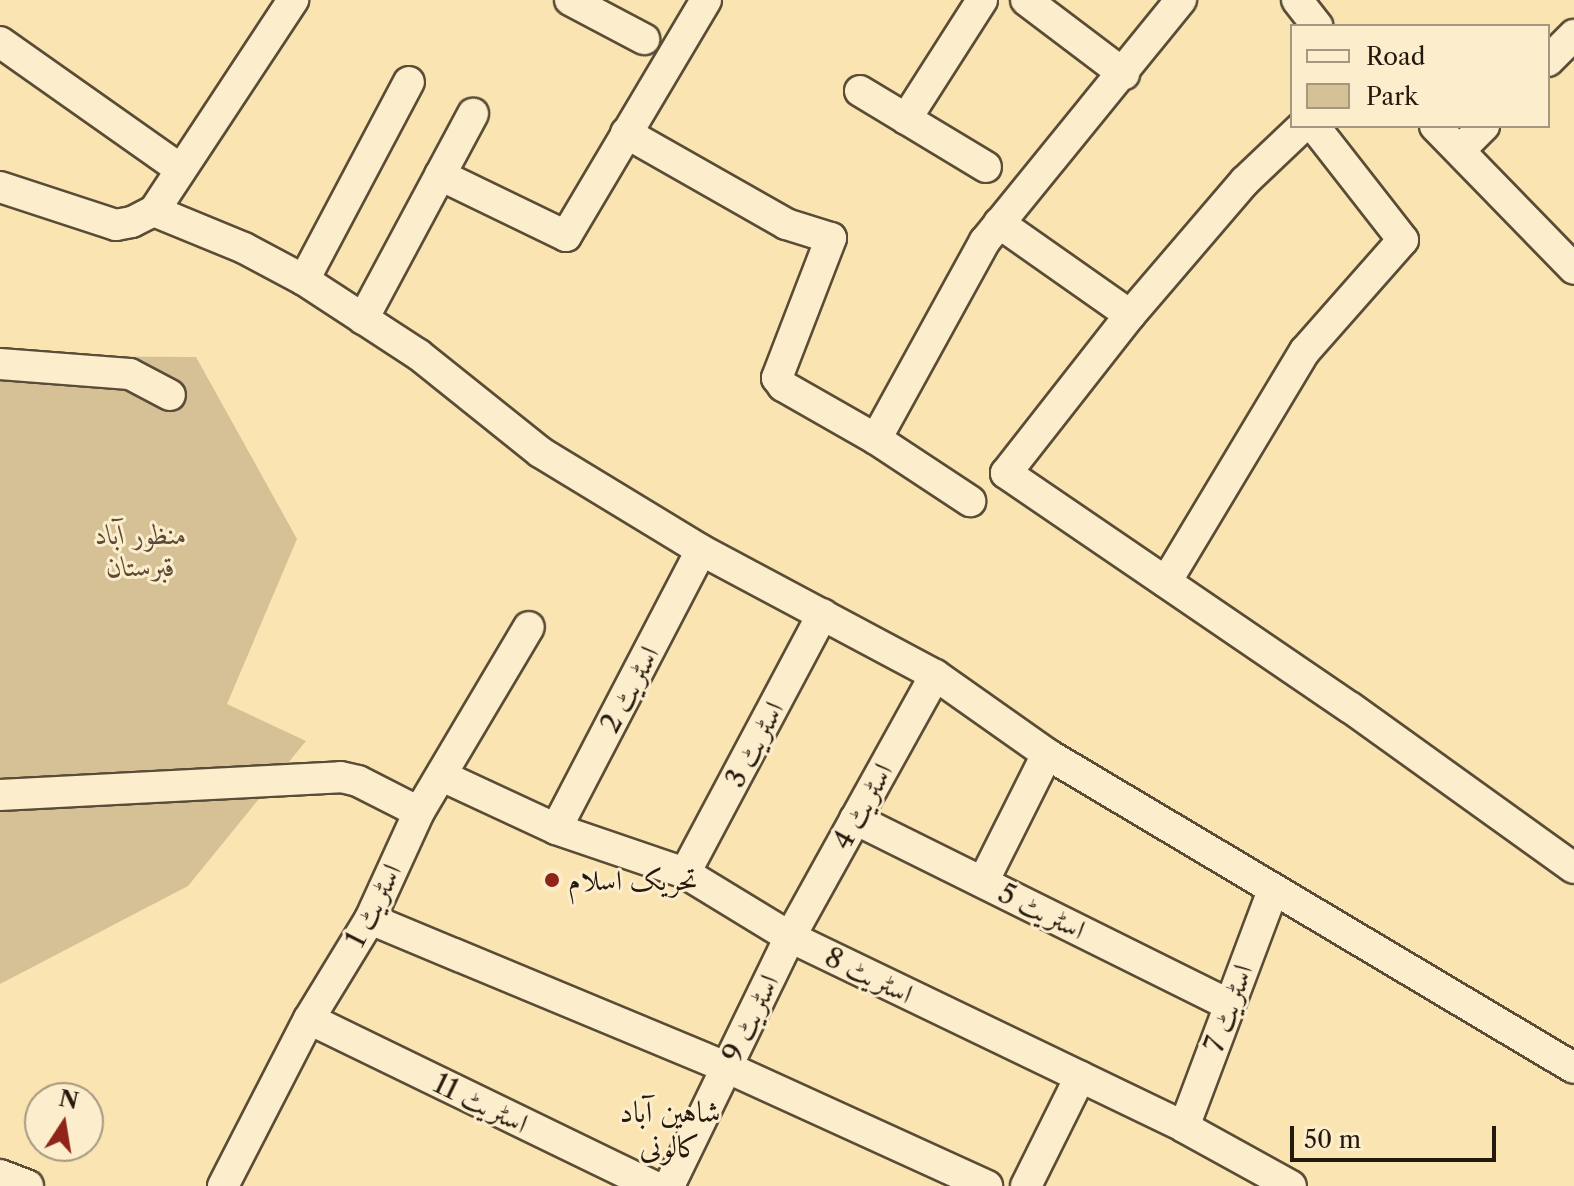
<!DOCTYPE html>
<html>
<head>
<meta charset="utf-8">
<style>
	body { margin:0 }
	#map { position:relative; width:1574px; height:1186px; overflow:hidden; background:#fae4b2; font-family:"Libre Caslon Text",Amiri,serif }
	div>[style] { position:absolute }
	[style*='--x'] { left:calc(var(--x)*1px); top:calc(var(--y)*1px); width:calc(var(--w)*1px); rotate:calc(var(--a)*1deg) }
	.green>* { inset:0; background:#d6c196 }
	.roads { filter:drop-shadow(2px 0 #5a4c36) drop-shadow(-2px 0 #5a4c36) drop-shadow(0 2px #5a4c36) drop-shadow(0 -2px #5a4c36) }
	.minor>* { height:30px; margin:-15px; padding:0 15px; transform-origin:15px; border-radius:15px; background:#fcedcd }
	.dots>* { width:22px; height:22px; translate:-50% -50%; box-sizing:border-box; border:4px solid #fcedcd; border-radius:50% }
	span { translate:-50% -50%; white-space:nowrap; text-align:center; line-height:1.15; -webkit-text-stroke:6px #fcedcd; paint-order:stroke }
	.park-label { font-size:28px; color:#5a4b36; font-style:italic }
	.street-label { font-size:28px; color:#25190d }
	.poi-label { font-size:28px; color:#25190d }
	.left { translate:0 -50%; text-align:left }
	.neighbourhood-label { font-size:30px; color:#25190d }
	.legend { position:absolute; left:1290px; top:24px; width:260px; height:104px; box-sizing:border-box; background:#fcedcd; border:2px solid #a69880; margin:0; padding:10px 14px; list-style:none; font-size:24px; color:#25190d }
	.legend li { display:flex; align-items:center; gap:16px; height:40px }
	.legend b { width:40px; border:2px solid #a69880 }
	.north { position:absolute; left:24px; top:1082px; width:80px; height:80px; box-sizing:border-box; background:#fcedcd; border:2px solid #a69880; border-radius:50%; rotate:12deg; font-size:22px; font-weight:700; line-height:32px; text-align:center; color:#25190d }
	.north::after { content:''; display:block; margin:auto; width:28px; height:36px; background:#8f2418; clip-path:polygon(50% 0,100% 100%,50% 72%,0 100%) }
	.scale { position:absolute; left:1290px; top:1126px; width:206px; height:36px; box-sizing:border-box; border:4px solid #25190d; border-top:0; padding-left:10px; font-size:24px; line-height:28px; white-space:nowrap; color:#25190d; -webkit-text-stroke:6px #fcedcd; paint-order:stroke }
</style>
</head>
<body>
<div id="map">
	<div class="green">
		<i style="clip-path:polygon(0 356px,196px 357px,297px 539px,227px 704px,306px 741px,188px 886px,0 984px)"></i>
	</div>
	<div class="roads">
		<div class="minor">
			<i style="--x:570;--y:0;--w:84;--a:27.8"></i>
			<i style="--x:1026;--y:0;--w:123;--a:37.1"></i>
			<i style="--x:1297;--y:0;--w:33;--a:52"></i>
			<i style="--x:0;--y:42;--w:220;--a:35.2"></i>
			<i style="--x:1548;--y:61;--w:37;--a:-45"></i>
			<i style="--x:860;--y:91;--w:147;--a:31.1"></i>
			<i style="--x:906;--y:119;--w:141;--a:-57.4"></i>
			<i style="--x:1303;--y:126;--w:80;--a:136.5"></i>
			<i style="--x:1245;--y:181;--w:177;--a:130.6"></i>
			<i style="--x:1130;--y:315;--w:201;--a:128.1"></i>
			<i style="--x:1006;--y:473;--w:417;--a:34.3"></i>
			<i style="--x:1351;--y:708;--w:274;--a:35.7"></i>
			<i style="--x:1435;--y:126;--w:199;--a:45.8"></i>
			<i style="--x:626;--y:133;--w:184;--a:29.6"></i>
			<i style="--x:786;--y:224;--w:47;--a:17.3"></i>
			<i style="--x:831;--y:238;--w:150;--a:111.1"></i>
			<i style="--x:777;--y:378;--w:10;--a:53"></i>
			<i style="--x:783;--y:386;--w:107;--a:29.7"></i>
			<i style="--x:876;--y:439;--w:113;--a:33.4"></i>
			<i style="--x:1460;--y:150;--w:34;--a:-45"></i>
			<i style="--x:440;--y:175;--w:140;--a:25.8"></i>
			<i style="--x:566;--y:236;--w:274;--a:-59.3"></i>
			<i style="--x:0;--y:187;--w:122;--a:18.1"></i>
			<i style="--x:116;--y:225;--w:16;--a:-11"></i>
			<i style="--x:132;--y:222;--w:25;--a:-27"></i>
			<i style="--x:154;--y:211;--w:253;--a:-56.6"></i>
			<i style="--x:154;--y:211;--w:97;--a:22.3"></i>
			<i style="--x:244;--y:248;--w:68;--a:28.1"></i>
			<i style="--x:304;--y:280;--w:137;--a:33.1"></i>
			<i style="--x:419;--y:355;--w:155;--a:38.7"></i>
			<i style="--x:540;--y:452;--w:188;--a:31.3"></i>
			<i style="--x:701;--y:550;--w:265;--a:28.1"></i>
			<i style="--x:935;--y:675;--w:137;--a:35.2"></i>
			<i style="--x:1047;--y:754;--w:613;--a:30.79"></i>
			<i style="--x:999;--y:223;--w:160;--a:35.1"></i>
			<i style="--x:304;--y:280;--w:224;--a:-62.1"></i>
			<i style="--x:363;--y:319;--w:233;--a:-61.8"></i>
			<i style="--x:0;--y:364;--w:130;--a:4.4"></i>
			<i style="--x:130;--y:374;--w:45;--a:27.7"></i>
			<i style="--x:876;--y:439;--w:226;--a:-61.2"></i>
			<i style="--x:985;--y:241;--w:311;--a:-50.9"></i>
			<i style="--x:1166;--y:582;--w:270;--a:-59"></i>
			<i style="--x:1305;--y:351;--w:148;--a:-48.6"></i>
			<i style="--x:1403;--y:240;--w:145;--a:-128"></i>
			<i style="--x:442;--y:776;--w:126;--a:24.9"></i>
			<i style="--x:556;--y:829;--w:136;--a:18.8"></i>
			<i style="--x:685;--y:873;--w:123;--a:31.4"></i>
			<i style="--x:790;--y:937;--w:437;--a:25.7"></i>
			<i style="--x:1184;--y:1127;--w:122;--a:28.9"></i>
			<i style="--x:0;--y:795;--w:341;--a:-3"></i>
			<i style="--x:341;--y:777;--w:17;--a:13"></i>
			<i style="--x:358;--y:781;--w:68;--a:26.9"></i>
			<i style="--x:855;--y:819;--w:416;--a:26.4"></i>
			<i style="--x:556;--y:829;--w:314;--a:-62.5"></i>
			<i style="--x:685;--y:873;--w:293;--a:-62"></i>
			<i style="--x:983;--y:882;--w:143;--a:-63.4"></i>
			<i style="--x:370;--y:919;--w:386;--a:22.6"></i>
			<i style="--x:726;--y:1067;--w:287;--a:24.5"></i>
			<i style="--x:309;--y:1019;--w:382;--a:25.9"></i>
			<i style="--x:1184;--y:1127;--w:253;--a:-69.4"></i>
			<i style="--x:0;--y:1175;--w:30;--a:21"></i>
			<i style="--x:223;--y:1186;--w:188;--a:-62.8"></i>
			<i style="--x:309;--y:1019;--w:117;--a:-58.6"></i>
			<i style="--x:370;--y:919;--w:118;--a:-65.4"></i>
			<i style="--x:419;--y:812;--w:215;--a:-59.3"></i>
			<i style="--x:669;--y:1186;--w:277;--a:-64.1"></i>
			<i style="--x:790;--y:937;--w:299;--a:-61"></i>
			<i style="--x:1026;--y:1186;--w:122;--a:-63.6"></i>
		</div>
	</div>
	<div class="dots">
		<i style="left:552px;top:880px;background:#8f2418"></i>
	</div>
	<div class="park-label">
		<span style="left:141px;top:550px">منظور آباد<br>قبرستان</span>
	</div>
	<div class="street-label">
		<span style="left:629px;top:689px;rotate:-62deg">اسٹریٹ 2</span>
		<span style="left:754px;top:744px;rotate:-62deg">اسٹریٹ 3</span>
		<span style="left:862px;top:806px;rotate:-61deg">اسٹریٹ 4</span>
		<span style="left:373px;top:905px;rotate:-63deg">اسٹریٹ 1</span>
		<span style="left:1042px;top:911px;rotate:26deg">اسٹریٹ 5</span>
		<span style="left:869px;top:975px;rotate:26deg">اسٹریٹ 8</span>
		<span style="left:1228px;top:1008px;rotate:-70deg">اسٹریٹ 7</span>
		<span style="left:750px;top:1018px;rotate:-64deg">اسٹریٹ 9</span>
		<span style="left:481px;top:1103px;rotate:26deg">اسٹریٹ 11</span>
	</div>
	<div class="poi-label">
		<span class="left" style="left:568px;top:880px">تحریک اسلام</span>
	</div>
	<div class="neighbourhood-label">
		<span style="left:670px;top:1129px">شاہین آباد<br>کالونی</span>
	</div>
	<ul class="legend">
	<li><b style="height:10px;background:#fcedcd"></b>Road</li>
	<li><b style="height:22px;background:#d6c196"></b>Park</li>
	</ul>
	<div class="north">N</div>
	<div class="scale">50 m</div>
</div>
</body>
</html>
